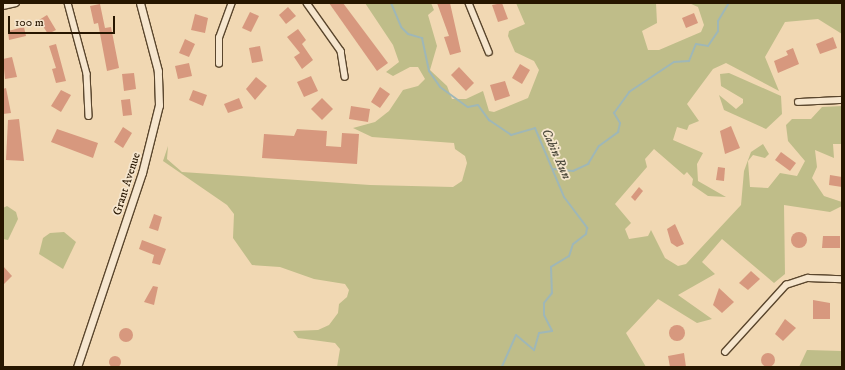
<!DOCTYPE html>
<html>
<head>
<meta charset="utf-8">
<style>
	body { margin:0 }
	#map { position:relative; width:845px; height:370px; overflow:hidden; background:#f1d8b3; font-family:"IM FELL DW Pica",serif }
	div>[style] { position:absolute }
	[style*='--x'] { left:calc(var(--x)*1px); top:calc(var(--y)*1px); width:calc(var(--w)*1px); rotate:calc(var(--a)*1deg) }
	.green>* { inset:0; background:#bfbd89 }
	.stream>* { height:2px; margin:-1px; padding:0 1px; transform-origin:1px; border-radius:1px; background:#9fb7b7 }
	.building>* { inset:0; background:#d7987e }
	.round { border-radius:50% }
	.roads { filter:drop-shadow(1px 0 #5a462d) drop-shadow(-1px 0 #5a462d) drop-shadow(0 1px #5a462d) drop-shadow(0 -1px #5a462d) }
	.minor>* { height:5.5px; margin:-2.75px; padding:0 2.75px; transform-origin:2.75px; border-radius:2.75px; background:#f6e6ce }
	.tertiary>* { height:7px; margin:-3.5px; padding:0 3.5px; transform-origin:3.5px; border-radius:3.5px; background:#f6e6ce }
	span { translate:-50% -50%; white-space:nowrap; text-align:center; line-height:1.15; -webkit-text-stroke:3.5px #f6e6ce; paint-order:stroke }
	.street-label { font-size:12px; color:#271600 }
	.water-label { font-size:13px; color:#514e40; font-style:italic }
	.frame { position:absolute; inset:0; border:4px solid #271600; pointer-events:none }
	.scale { position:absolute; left:8px; top:16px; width:107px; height:18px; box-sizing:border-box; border:2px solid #271600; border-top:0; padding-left:5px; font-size:12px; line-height:14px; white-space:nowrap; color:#271600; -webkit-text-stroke:3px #f6e6ce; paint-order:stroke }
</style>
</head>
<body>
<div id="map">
	<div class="green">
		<i style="clip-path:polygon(365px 3px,431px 3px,434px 10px,428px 15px,437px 46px,430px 70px,447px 86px,452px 99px,466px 99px,483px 91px,489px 111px,494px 112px,528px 98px,539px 70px,534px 61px,515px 52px,508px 36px,509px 31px,525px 24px,516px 3px,656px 3px,657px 23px,642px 31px,648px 50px,659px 50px,701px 32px,704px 25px,698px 7px,689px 3px,842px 3px,842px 34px,818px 19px,785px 22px,765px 57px,779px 91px,726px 63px,713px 69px,687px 104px,699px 121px,689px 125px,687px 130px,677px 127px,673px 140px,703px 153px,697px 164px,698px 181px,726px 197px,708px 196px,692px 185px,693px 179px,687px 172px,684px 175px,654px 149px,645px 159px,647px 167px,615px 204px,631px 223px,625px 229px,629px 239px,648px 236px,651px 230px,665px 258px,678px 266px,686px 264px,741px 205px,744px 171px,751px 152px,763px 144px,769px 154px,765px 158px,753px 155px,748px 161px,750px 187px,768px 188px,780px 173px,797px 176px,805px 161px,788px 141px,786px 125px,792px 119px,811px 119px,822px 107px,842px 106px,842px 147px,841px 144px,833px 144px,834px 158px,815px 150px,817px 167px,812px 178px,824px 196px,842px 202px,842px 206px,830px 212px,784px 205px,785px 274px,774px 283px,722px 239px,702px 262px,715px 274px,678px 295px,712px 319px,697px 323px,658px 299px,626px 333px,646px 367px,337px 367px,340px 349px,335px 343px,298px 338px,293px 331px,318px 330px,329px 325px,338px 313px,339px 304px,347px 297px,349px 290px,345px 284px,314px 279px,280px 267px,252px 265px,233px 238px,234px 214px,227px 205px,163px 161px,168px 146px,167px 159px,182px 172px,370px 185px,453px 187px,462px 181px,467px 163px,465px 156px,455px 149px,454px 143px,372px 137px,353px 128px,375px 122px,389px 111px,403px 90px,418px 86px,425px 79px,418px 67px,410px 67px,393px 76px,386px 72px,399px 62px,393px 45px)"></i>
		<i style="clip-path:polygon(729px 73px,781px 96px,782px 114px,766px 129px,724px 110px,719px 95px,736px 109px,743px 103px,743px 99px,721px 86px,720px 74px)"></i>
		<i style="clip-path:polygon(7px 206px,16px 212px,18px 219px,8px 240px,3px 239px,3px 208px)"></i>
		<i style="clip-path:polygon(64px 232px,76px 242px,63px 269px,39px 254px,43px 238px,50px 233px)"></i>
		<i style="clip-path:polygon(807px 350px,842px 351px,842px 367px,799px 367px)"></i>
	</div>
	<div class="stream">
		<i style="--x:391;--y:3;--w:26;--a:67"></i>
		<i style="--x:401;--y:27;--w:10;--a:45"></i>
		<i style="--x:408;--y:34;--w:15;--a:16"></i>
		<i style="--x:422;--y:38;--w:34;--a:78"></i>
		<i style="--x:429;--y:71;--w:19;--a:55"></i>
		<i style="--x:440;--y:87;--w:34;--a:36"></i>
		<i style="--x:468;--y:107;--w:10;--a:-11"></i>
		<i style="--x:478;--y:105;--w:19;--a:54"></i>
		<i style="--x:489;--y:120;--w:27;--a:34"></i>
		<i style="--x:511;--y:135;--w:25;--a:-16"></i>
		<i style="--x:535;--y:128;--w:75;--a:67.2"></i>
		<i style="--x:564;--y:197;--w:39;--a:53"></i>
		<i style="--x:587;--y:228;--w:6;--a:99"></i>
		<i style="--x:586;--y:234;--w:16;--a:142"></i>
		<i style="--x:573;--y:244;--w:13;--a:108"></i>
		<i style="--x:569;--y:256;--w:21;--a:149"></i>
		<i style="--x:551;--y:267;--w:26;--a:88"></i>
		<i style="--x:552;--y:293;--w:13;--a:129"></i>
		<i style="--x:544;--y:303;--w:12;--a:90"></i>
		<i style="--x:544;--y:315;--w:18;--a:63"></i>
		<i style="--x:552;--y:331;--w:13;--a:171"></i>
		<i style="--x:539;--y:333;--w:18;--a:106"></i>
		<i style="--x:534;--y:350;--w:23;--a:-140"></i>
		<i style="--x:516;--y:335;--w:35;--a:114"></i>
		<i style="--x:553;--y:169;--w:20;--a:6"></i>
		<i style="--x:573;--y:171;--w:17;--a:-25"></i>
		<i style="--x:588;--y:164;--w:21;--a:-59"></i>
		<i style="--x:599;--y:146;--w:24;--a:-36"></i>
		<i style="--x:618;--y:132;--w:9;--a:-77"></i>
		<i style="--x:620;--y:123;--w:12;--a:-121"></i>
		<i style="--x:614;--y:113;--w:26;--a:-54"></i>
		<i style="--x:629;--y:92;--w:54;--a:-33.7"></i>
		<i style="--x:674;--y:62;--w:15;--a:-4"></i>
		<i style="--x:689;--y:61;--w:18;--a:-68"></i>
		<i style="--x:696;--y:44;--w:12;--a:9"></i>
		<i style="--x:708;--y:46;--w:18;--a:-56"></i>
		<i style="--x:718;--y:31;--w:10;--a:-90"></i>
		<i style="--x:718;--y:21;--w:21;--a:-59"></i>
	</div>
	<div class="building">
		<i style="clip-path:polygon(329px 3px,343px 3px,388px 63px,377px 71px)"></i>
		<i style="clip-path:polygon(437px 3px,450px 3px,461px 52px,450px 55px,444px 37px,449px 36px)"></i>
		<i style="clip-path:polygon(502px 3px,508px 19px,498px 22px,492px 5px)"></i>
		<i style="clip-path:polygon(100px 4px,105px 28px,111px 27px,119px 68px,107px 71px,98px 23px,94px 24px,90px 6px)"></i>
		<i style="clip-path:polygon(288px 7px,296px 16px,286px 24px,279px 15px)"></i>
		<i style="clip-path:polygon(250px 12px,259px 16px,251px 32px,242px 28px)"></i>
		<i style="clip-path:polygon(694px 13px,698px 23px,686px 28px,682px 18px)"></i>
		<i style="clip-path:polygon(195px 14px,208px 18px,205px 33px,191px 30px)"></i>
		<i style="clip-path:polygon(47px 15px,56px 30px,48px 34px,39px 20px)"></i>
		<i style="clip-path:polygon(24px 27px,26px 36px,9px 40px,8px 31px)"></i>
		<i style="clip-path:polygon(298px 29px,306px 40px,302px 44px,313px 60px,302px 69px,294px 57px,300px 53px,287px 37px)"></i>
		<i style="clip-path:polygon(833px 37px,837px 48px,820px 54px,816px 44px)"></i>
		<i style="clip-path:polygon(185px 39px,195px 44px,189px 57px,179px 53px)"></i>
		<i style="clip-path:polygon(56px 44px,66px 81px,56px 83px,52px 69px,56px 68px,49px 46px)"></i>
		<i style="clip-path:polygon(260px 46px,263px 61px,252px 63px,249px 48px)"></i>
		<i style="clip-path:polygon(793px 48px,799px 64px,778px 73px,774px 61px,788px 55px,786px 51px)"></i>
		<i style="clip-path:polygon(12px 57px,17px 77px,5px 79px,3px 59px)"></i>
		<i style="clip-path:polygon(189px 63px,192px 76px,178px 79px,175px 66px)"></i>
		<i style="clip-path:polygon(520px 64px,530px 70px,522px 84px,512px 78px)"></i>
		<i style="clip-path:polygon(459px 67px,474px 83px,466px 91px,451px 75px)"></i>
		<i style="clip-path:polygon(134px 73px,136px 89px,124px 91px,122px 74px)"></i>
		<i style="clip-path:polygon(311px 76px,318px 91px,304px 97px,297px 82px)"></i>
		<i style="clip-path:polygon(256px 77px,267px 86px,255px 100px,246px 89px)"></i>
		<i style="clip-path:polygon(505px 81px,510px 96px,495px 101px,490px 85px)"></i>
		<i style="clip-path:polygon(380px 87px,390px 94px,380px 108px,371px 102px)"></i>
		<i style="clip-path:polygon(6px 88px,11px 113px,3px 114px,3px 89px)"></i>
		<i style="clip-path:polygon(61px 90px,71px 95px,61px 112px,51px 106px)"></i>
		<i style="clip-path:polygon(193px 90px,207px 95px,203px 106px,189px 100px)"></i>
		<i style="clip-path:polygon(239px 98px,243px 108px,228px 113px,224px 104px)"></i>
		<i style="clip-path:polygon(322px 98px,333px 109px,322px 120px,311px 109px)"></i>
		<i style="clip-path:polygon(130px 99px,132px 115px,123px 116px,121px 100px)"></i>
		<i style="clip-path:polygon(351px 106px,370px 109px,368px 122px,349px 119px)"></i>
		<i style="clip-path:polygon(19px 119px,24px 161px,6px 160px,8px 120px)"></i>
		<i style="clip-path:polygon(731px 126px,740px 148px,725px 154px,720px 131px)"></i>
		<i style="clip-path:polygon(123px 127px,132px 133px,123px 148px,114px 142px)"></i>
		<i style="clip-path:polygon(57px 129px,98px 143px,93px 158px,51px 142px)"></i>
		<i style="clip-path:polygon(297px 129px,327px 131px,326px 146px,341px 147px,342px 133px,359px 134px,357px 164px,262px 158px,264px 134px,294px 136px)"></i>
		<i style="clip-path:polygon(781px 152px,796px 163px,790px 171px,775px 160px)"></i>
		<i style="clip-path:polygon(718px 167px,725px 168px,724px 181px,716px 180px)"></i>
		<i style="clip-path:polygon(830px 175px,842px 177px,842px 187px,829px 185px)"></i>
		<i style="clip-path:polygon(639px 187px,643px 191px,635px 201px,631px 197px)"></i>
		<i style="clip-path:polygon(154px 214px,162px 217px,158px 231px,149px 228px)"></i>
		<i style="clip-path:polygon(675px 224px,684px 244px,677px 247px,671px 243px,667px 229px)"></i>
		<i class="round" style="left:791px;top:232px;width:16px;height:16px"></i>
		<i style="clip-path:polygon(823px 236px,840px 236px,840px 248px,822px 248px)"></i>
		<i style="clip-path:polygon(142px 240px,166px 249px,160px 265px,152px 263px,154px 255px,139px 249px)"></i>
		<i style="clip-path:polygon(3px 266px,12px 276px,3px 285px)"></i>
		<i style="clip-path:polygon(751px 271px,760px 279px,748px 290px,739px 283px)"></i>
		<i style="clip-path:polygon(153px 286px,158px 287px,154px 305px,144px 302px)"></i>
		<i style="clip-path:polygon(719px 288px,734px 302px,722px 313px,713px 305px)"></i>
		<i style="clip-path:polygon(813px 300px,830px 303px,830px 319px,813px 319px)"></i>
		<i style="clip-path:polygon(785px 319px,796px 328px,783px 341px,775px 334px)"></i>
		<i class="round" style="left:669px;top:325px;width:16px;height:16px"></i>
		<i class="round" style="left:119px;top:328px;width:14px;height:14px"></i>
		<i class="round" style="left:761px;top:353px;width:14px;height:14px"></i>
		<i style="clip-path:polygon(684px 353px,686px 367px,670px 367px,668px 356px)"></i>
		<i class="round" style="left:109px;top:356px;width:12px;height:12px"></i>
	</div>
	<div class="roads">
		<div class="minor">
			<i style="--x:68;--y:3;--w:73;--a:75"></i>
			<i style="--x:87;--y:74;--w:42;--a:87.3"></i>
			<i style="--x:307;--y:3;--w:59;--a:54.7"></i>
			<i style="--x:341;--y:51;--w:26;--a:81"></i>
			<i style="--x:469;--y:3;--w:53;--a:67.8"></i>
			<i style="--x:3;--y:6;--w:13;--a:-13"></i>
			<i style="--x:219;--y:64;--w:26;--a:-90"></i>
			<i style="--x:219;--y:38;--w:37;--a:-70"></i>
			<i style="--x:798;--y:102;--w:44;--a:-2.6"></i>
			<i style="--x:725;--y:352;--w:91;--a:-47.7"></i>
			<i style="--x:786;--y:285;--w:23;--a:-18"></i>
			<i style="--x:808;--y:278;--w:34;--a:2"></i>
		</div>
		<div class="tertiary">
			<i style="--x:77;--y:367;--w:205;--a:-71.5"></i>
			<i style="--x:142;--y:173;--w:70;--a:-76"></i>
			<i style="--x:159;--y:105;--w:34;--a:-92"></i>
			<i style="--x:158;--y:71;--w:70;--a:-104.8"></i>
		</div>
	</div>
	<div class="street-label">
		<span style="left:127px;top:184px;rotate:-72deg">Grant Avenue</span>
	</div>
	<div class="water-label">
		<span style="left:556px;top:154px;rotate:66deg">Cabin Run</span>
	</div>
	<div class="frame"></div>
	<div class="scale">100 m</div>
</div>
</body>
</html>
